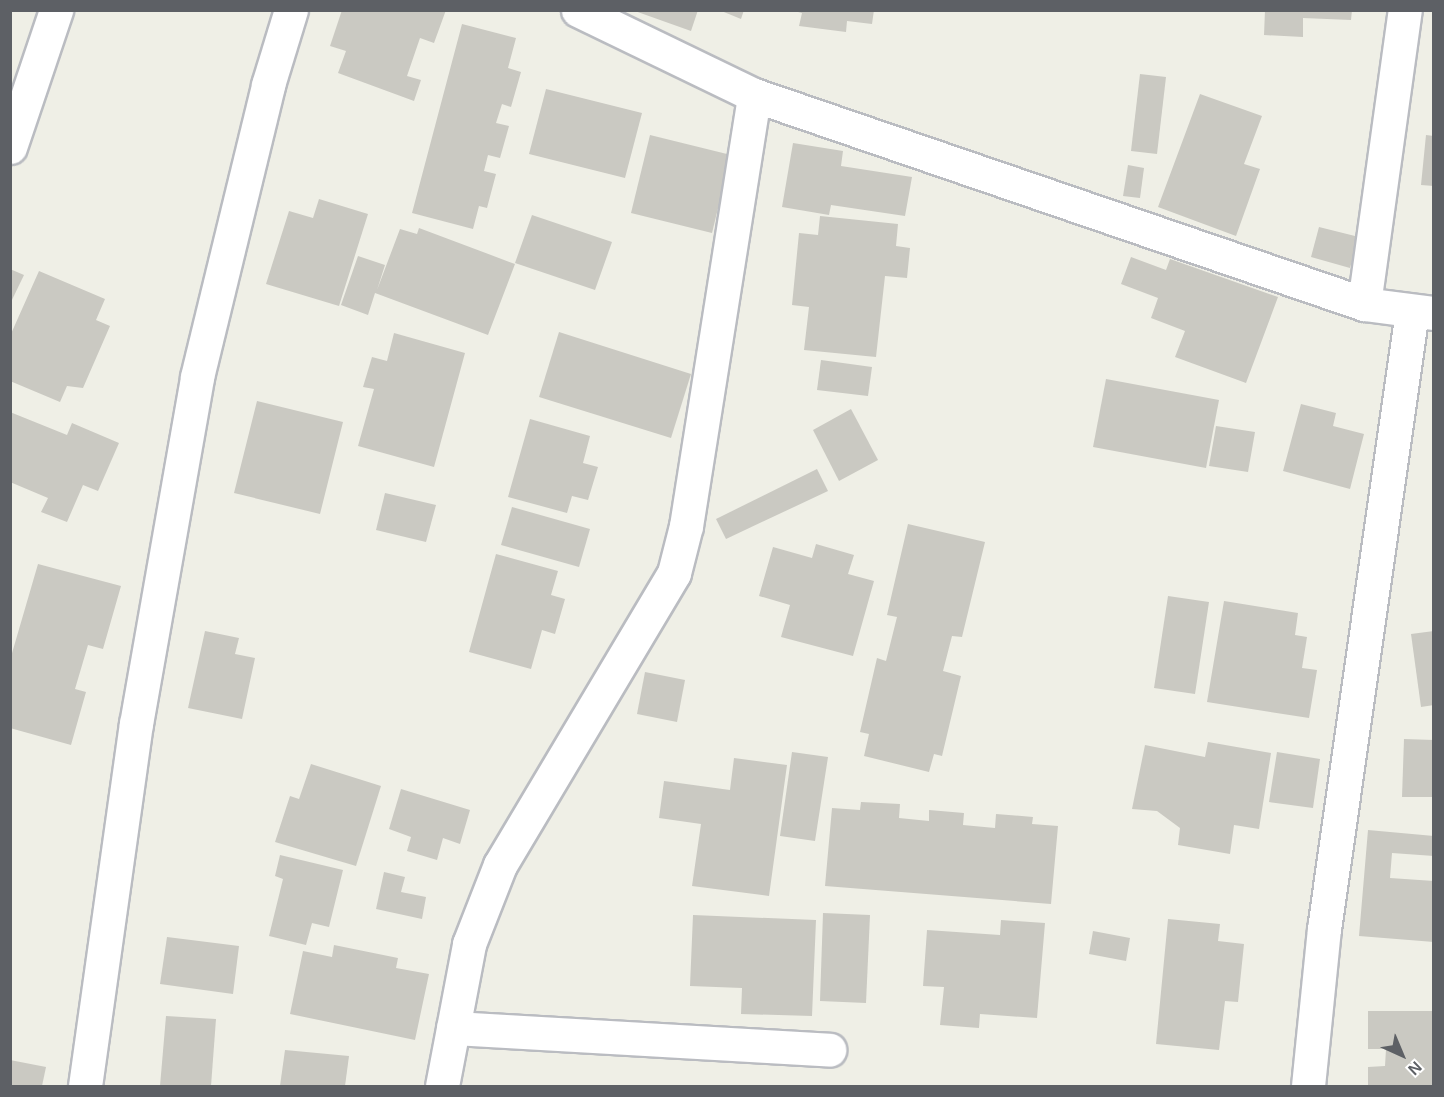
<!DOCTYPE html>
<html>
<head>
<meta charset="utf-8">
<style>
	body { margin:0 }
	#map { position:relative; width:1444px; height:1097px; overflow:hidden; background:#efefe6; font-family:Helvetica,sans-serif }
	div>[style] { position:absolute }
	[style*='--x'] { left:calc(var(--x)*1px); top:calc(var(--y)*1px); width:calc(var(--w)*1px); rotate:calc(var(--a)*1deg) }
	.building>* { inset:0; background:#cac9c2 }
	.roads { filter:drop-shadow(2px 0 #babcc1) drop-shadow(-2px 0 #babcc1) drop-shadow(0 2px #babcc1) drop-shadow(0 -2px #babcc1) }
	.minor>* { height:33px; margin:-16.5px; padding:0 16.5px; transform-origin:16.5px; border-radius:16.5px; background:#fff }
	span { translate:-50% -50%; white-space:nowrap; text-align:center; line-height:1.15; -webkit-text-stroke:4.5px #fff; paint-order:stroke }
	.frame { position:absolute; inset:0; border:12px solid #5d6065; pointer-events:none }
	.north { position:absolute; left:1372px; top:1025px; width:60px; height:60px; -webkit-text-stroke:4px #fff; paint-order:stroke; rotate:136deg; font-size:16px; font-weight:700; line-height:24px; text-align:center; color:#5d6065 }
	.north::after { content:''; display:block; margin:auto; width:21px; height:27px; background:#5d6065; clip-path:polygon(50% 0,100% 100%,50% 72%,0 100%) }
</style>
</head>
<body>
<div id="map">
	<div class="building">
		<i style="clip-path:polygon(342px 10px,446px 10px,434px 43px,420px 38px,407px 76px,421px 80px,414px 101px,338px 73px,346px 51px,330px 46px)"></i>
		<i style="clip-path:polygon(632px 10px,698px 10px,691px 31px)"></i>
		<i style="clip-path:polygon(719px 10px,744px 10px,741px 19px)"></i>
		<i style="clip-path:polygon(790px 10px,874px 10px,872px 24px,847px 21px,846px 32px,799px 26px,802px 13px)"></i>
		<i style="clip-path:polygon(1265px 10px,1352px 10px,1351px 20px,1303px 18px,1303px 37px,1264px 35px)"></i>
		<i style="clip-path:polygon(462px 24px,516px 38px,508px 68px,521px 72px,511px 107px,502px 104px,496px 123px,509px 126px,500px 158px,488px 155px,484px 171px,496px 174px,487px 208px,479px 206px,473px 229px,412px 213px)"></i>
		<i style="clip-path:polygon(1140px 74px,1166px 77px,1157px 154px,1131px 151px)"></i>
		<i style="clip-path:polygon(546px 89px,642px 113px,625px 178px,529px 154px)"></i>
		<i style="clip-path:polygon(1200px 94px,1262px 116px,1244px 164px,1260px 169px,1236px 236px,1158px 207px)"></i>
		<i style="clip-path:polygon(650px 135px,731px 155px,712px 233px,631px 213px)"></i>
		<i style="clip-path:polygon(1426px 135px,1434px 136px,1434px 186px,1421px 185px)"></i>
		<i style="clip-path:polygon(793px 143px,843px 151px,841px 166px,912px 177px,905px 216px,831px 205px,829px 215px,782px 207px)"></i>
		<i style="clip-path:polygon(1128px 165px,1144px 168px,1140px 198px,1123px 196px)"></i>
		<i style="clip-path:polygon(319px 199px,368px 214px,339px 306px,266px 284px,289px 211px,313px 218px)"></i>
		<i style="clip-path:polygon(532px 215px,612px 242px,595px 290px,515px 263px)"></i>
		<i style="clip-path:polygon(820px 216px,898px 224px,896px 246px,910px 248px,907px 278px,885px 276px,876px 357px,804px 350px,809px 307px,792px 305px,799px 233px,818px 235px)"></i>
		<i style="clip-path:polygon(1319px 227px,1359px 237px,1350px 268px,1311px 257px)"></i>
		<i style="clip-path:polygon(419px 228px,515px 264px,488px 335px,375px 293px,368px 315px,341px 305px,358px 256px,385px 265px,377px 290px,400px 229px,417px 234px)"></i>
		<i style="clip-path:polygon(1131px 257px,1166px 270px,1170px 259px,1278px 297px,1246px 383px,1175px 357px,1185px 331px,1151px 318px,1158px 298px,1121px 284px)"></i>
		<i style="clip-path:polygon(10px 269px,24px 275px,10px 304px)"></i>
		<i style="clip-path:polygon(39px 271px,105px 299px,96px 320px,110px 326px,83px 388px,67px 386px,60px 402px,10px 381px,10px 336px)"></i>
		<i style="clip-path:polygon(559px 332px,691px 374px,671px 438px,539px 397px)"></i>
		<i style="clip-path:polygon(394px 333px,465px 353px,434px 467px,358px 446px,374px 389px,363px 387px,372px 357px,387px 361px)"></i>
		<i style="clip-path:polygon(821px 360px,872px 367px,868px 396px,817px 390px)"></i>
		<i style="clip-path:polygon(1106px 379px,1219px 400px,1206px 468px,1093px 447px)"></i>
		<i style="clip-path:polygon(257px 401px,343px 422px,320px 514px,234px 493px)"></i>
		<i style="clip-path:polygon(1301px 404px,1336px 413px,1333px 426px,1364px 434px,1350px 489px,1283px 471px)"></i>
		<i style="clip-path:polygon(851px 409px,878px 460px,839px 481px,813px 430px)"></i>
		<i style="clip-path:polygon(10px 412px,67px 435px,72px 423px,119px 443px,98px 491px,83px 485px,67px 522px,41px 512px,48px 498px,10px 482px)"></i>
		<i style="clip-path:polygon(530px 419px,590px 436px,583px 463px,598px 467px,588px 500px,572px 496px,567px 513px,508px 497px)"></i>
		<i style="clip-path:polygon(1216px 426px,1255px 432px,1248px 472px,1209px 466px)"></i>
		<i style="clip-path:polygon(817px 469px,828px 491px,726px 539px,716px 519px)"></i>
		<i style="clip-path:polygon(385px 493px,436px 505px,426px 542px,376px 530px)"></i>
		<i style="clip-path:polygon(512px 507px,590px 529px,579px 567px,501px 545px)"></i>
		<i style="clip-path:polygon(908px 524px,985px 542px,962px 637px,952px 636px,943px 671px,961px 676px,942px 756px,934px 754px,929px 772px,864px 756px,869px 734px,860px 732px,877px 658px,886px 661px,897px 617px,887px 615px)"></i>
		<i style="clip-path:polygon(816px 544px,854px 555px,848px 574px,874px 581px,853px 656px,781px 637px,790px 605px,759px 596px,773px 547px,812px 558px)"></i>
		<i style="clip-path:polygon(496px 554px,558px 571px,551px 595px,565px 599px,555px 634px,542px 630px,531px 669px,469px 652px)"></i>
		<i style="clip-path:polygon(38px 564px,121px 586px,103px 649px,88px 645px,75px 689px,86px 692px,71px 745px,10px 728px,10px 660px)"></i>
		<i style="clip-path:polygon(1168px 596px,1209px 602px,1195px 694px,1154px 688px)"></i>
		<i style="clip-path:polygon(1224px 601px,1298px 613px,1295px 635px,1307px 637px,1302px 668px,1317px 670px,1309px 718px,1207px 702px)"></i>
		<i style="clip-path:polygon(205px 631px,239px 638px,235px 654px,255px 658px,242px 719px,188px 708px)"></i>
		<i style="clip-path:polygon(1434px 631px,1434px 705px,1421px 707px,1411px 634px)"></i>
		<i style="clip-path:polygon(645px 672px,685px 680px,677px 722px,637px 714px)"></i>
		<i style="clip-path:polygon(1404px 739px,1434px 740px,1434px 797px,1402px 797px)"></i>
		<i style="clip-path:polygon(1208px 742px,1271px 753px,1259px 829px,1234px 825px,1230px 854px,1178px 845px,1180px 828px,1157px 811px,1132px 809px,1145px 745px,1205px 757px)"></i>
		<i style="clip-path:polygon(792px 752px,828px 757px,815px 841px,780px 836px)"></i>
		<i style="clip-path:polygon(1277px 752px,1320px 759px,1313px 808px,1269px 802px)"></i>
		<i style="clip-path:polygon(734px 758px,787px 765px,769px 896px,692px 886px,701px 824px,659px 818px,664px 781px,730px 790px)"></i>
		<i style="clip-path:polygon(311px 764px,381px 786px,356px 866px,275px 842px,290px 796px,299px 799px)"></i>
		<i style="clip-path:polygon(401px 789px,470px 810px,460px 844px,443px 838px,437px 860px,407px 851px,411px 837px,389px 829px)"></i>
		<i style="clip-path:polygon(861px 802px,900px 804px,899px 818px,929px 821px,929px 810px,964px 813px,963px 825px,995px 828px,996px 814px,1033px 817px,1032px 824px,1058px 826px,1051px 904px,825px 886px,832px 808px,860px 810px)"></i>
		<i style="clip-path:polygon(1368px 830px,1434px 836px,1434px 856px,1392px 853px,1390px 878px,1434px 881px,1434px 942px,1359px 936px)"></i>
		<i style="clip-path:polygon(280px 855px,343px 870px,329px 927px,312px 923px,306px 945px,269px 936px,283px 879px,275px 876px)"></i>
		<i style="clip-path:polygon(384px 872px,405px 877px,401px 892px,426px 897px,422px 919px,376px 909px)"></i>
		<i style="clip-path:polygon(823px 913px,870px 915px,866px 1003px,820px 1001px)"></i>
		<i style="clip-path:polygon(693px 915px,816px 920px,812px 1016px,741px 1014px,742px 988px,690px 986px)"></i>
		<i style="clip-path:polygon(1168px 919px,1220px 924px,1218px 941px,1244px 944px,1238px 1002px,1225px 1001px,1219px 1050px,1156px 1044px)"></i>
		<i style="clip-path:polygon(1001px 920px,1045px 923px,1037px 1018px,980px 1014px,979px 1028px,940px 1025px,944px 987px,923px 986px,927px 930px,1000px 935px)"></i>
		<i style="clip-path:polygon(1093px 931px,1130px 938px,1126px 961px,1089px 954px)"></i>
		<i style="clip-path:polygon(167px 937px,239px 946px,233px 994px,160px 984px)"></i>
		<i style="clip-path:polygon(334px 945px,398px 958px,396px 968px,429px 974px,415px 1040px,290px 1014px,303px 951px,332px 957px)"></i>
		<i style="clip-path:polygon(1368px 1011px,1434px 1011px,1434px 1086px,1368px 1086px,1368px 1067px,1385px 1066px,1386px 1049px,1368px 1049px)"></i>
		<i style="clip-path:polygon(166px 1016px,216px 1019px,211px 1086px,160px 1086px)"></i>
		<i style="clip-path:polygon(285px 1050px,349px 1056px,345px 1086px,280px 1086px)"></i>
		<i style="clip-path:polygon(10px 1060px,46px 1067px,42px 1086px,10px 1086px)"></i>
	</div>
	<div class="roads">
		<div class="minor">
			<i style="--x:578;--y:10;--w:195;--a:25.8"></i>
			<i style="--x:754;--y:95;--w:645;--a:18.91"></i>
			<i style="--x:1364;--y:304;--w:71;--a:7.3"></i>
			<i style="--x:10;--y:147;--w:145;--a:-71.4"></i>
			<i style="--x:1364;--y:304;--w:297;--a:-82.1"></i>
			<i style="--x:453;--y:1028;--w:377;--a:3.3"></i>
			<i style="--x:85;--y:1086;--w:366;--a:-82"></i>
			<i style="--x:136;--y:724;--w:352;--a:-80"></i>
			<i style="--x:197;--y:377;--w:301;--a:-76.3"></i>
			<i style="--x:268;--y:85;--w:78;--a:-73"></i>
			<i style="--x:442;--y:1086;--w:145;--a:-79.2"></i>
			<i style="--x:469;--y:944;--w:85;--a:-68.6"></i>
			<i style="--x:500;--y:865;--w:340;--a:-59.2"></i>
			<i style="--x:674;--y:573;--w:49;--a:-75.7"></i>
			<i style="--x:686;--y:526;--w:436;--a:-81"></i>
			<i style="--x:1308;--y:1086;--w:158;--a:-84.2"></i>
			<i style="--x:1324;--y:929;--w:624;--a:-81.9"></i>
		</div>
	</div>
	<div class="frame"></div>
	<div class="north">N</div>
</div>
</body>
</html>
